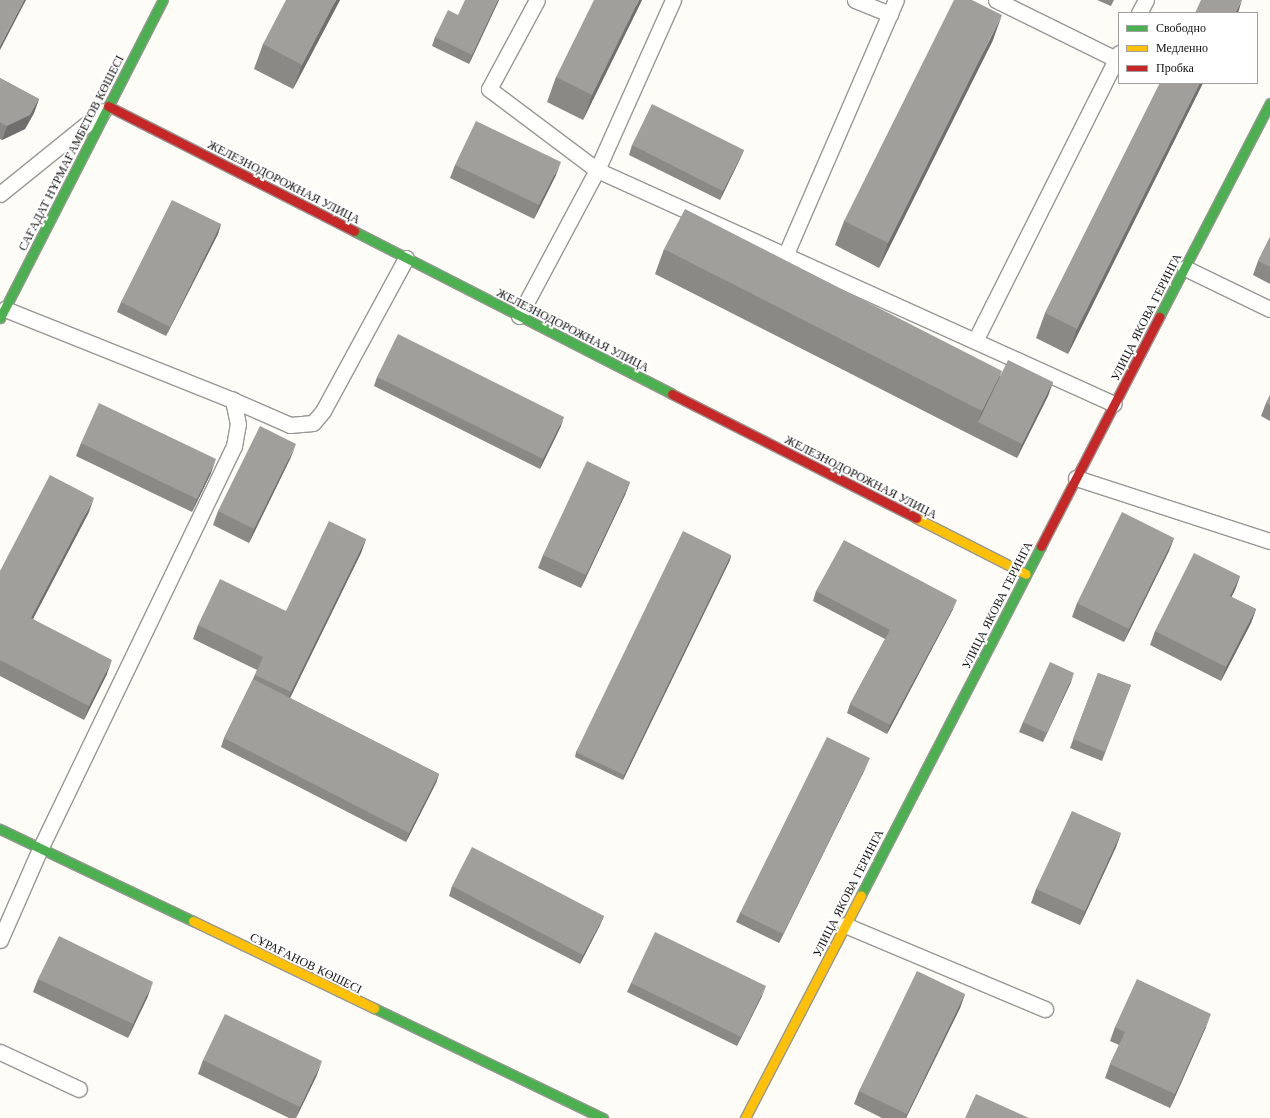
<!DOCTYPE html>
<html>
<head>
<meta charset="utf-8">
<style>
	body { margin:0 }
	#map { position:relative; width:1270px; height:1118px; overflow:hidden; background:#fdfcf7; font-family:"Libre Baskerville",serif }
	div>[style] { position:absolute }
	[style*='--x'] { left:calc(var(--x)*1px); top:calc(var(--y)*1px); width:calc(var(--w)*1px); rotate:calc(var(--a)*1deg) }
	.roads { filter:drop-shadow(1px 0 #979795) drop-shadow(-1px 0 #979795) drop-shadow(0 1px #979795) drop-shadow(0 -1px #979795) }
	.lane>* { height:15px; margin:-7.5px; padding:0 7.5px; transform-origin:7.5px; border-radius:7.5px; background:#fffffe }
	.fast>* { height:9px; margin:-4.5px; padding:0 4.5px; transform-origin:4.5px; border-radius:4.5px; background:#4caf50 }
	.slow>* { height:9px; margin:-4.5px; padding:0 4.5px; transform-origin:4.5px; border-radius:4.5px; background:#ffc107 }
	.jam>* { height:9px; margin:-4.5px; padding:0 4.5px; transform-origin:4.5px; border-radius:4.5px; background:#c62828 }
	.wall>* { inset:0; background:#8a8986 }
	.shaded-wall>* { inset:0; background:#716f6d }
	.building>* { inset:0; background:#a19f9c }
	span { translate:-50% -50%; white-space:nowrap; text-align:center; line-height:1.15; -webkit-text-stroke:4px #fff; paint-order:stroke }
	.street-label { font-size:12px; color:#111 }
	.legend { position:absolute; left:1118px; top:12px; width:140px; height:72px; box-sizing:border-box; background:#fff; border:1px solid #a0a0a0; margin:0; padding:5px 7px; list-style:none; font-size:12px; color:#111 }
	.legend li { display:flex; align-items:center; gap:8px; height:20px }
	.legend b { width:20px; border:1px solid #a0a0a0 }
</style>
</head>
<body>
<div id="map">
	<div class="roads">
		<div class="lane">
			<i style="--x:673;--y:0;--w:186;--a:114.1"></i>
			<i style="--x:597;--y:170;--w:567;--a:24.35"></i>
			<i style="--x:855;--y:0;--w:38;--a:22"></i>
			<i style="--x:996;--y:0;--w:134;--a:26.2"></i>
			<i style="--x:1139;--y:13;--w:15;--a:-62"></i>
			<i style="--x:0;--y:194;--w:132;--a:-38.9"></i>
			<i style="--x:785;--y:256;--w:279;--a:-66.6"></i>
			<i style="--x:1185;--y:268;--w:94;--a:25.8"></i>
			<i style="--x:5;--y:309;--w:245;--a:21.8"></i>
			<i style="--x:519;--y:316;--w:166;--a:-61.9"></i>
			<i style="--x:597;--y:170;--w:135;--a:-143.1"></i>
			<i style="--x:489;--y:89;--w:101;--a:-61.7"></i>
			<i style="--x:975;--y:341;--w:322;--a:-63.4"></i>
			<i style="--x:1076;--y:478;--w:204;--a:18"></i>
			<i style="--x:845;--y:925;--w:217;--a:22.8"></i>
			<i style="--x:0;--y:940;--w:99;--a:-66.3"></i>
			<i style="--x:40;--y:849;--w:447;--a:-64.3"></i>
			<i style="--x:234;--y:446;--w:22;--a:-80"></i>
			<i style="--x:238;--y:424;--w:25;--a:-102"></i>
			<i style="--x:233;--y:400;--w:62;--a:23.7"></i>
			<i style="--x:290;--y:425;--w:23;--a:-5"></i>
			<i style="--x:313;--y:423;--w:16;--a:-50"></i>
			<i style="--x:323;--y:411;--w:174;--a:-61.5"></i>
			<i style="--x:0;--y:1052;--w:87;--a:25.1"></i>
		</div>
		<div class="fast">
			<i style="--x:354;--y:231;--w:357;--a:27.1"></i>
			<i style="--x:1159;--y:317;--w:241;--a:-62.6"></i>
			<i style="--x:0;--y:318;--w:357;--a:-62.9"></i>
			<i style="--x:0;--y:829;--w:214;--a:25.5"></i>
			<i style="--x:861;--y:895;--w:393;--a:-62.7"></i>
			<i style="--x:374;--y:1008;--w:254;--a:25.7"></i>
		</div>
		<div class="slow">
			<i style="--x:916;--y:518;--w:123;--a:27"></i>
			<i style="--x:193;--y:921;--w:201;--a:25.7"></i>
			<i style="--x:745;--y:1118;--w:251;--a:-62.5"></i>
		</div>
		<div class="jam">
			<i style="--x:108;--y:106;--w:276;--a:26.9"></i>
			<i style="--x:672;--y:394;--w:274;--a:26.9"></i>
			<i style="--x:1041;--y:546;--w:258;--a:-62.7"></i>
		</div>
	</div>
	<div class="wall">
		<i style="clip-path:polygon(340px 0,293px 89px,254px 69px,263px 44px)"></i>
		<i style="clip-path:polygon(499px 0,469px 64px,432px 46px,435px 37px,458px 15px)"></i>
		<i style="clip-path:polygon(642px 0,583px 120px,547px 102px,556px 77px)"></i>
		<i style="clip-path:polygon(1097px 0,1114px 0,1111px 6px)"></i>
		<i style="clip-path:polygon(993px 40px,879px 268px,835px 245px,844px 221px)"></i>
		<i style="clip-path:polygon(0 78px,39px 99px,34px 113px,25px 129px,2px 140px,0 139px)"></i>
		<i style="clip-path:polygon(1160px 83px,1203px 83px,1068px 354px,1036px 338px,1045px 313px)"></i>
		<i style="clip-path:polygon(632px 145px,744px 150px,740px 159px,720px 200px,629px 155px)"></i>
		<i style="clip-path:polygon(455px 165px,556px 175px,534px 219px,450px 178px)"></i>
		<i style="clip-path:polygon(221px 224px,218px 234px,166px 336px,117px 312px,121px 302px)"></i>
		<i style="clip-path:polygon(1270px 237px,1270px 284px,1253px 275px,1258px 261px)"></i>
		<i style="clip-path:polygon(664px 249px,1000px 376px,1053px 382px,1048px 396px,1017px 458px,973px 436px,655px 274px)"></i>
		<i style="clip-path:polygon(377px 377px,561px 426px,540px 469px,374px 386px)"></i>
		<i style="clip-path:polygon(1270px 395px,1270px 421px,1261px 416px,1266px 403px)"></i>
		<i style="clip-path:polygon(81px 443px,211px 473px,192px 512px,76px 456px)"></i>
		<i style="clip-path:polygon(291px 457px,249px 543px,213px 525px,218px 511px)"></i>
		<i style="clip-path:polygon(630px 482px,625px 495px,581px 588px,538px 568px,543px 555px)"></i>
		<i style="clip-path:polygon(89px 512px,33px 619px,107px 674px,84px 720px,0 676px,0 571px)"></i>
		<i style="clip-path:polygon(1174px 538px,1169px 551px,1124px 642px,1072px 617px,1077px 603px)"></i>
		<i style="clip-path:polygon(366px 539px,361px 553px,290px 698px,439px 774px,436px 783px,406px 842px,221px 747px,224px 738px,253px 679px,257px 670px,193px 639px,198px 625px,286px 611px)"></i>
		<i style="clip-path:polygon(731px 555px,730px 560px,623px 780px,575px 757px,576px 752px)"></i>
		<i style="clip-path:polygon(1240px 576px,1235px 590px,1231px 597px,1256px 609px,1251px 623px,1221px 681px,1150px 645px,1155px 631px)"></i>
		<i style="clip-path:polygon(816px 591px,953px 609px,887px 734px,847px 713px,850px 704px,885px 639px,813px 601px)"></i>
		<i style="clip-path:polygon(1098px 673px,1131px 685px,1102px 761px,1070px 748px)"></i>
		<i style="clip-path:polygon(1071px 682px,1043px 742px,1019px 732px,1023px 722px)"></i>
		<i style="clip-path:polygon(866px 767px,779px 943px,736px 922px,740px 913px)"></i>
		<i style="clip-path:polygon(1121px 833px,1116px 847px,1080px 925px,1031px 903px,1036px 889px)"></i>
		<i style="clip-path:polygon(452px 886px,604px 916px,600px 925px,580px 964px,449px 896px)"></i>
		<i style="clip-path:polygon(38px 979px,148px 996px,128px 1038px,33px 992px)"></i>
		<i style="clip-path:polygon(631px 983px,762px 996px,737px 1046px,627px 992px)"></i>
		<i style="clip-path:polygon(965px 994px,960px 1008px,906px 1118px,882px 1118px,854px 1104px,859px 1091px)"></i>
		<i style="clip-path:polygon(1115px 1027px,1206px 1027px,1170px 1108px,1105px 1078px,1110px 1064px,1119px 1045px,1110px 1041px)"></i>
		<i style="clip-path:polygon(203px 1060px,317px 1075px,296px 1118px,289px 1118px,198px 1074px)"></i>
	</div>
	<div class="shaded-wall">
		<i style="clip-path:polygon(24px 0,26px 0,0 50px,0 46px)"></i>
		<i style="clip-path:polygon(336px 0,340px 0,293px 89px,302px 65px)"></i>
		<i style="clip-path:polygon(498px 0,499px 0,469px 64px,472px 55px)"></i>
		<i style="clip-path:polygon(639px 0,642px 0,583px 120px,592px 95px)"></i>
		<i style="clip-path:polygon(1242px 0,1238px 13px,1235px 13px)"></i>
		<i style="clip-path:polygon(1002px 15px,993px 40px,879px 268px,888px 243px)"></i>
		<i style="clip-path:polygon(1200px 83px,1203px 83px,1068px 354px,1077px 329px)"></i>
		<i style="clip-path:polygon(39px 99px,34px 113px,25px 129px,2px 140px,7px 126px)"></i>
		<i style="clip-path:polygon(744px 150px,740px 159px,720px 200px,723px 191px)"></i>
		<i style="clip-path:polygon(561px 162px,556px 175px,534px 219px,539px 205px)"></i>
		<i style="clip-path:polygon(221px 224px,218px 234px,166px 336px,170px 327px)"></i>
		<i style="clip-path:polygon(1002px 371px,993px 395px,978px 422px,982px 411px)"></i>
		<i style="clip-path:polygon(1053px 382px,1048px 396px,1017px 458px,1022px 444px)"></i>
		<i style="clip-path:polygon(564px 417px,561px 426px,540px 469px,543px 459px)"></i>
		<i style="clip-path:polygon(296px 444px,291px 457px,249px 543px,254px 529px)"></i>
		<i style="clip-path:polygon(216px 459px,211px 473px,192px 512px,197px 499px)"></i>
		<i style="clip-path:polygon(630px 482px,625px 495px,581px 588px,586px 575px)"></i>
		<i style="clip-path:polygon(94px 498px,89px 512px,26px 632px,31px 618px)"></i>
		<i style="clip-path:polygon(1174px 538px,1169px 551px,1124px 642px,1129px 629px)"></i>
		<i style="clip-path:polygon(366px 539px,361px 553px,286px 706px,291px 692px)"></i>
		<i style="clip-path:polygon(731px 555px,730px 560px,623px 780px,624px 775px)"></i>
		<i style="clip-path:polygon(1240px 576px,1235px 590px,1225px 610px,1230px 596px)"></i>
		<i style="clip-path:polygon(957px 600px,953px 609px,887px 734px,890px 725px)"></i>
		<i style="clip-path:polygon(1256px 609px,1251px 623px,1221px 681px,1226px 667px)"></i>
		<i style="clip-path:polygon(112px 660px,107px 674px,84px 720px,89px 706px)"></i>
		<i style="clip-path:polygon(1074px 673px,1071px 682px,1043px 742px,1047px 733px)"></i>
		<i style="clip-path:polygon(870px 758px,866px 767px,779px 943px,783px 934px)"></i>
		<i style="clip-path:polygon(439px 774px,436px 783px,406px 842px,409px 833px)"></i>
		<i style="clip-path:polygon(1121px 833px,1116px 847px,1080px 925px,1085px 911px)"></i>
		<i style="clip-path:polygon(604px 916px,600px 925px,580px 964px,583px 955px)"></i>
		<i style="clip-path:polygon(153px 982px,148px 996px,128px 1038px,133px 1024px)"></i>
		<i style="clip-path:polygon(766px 986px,762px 996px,737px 1046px,741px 1037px)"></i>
		<i style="clip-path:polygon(965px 994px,960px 1008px,906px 1118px,905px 1118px)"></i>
		<i style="clip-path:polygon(1211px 1014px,1206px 1027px,1170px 1108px,1175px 1094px)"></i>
		<i style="clip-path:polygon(322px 1061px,317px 1075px,296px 1118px,300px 1107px)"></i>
	</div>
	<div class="building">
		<i style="clip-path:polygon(0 0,24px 0,0 46px)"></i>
		<i style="clip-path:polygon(286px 0,336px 0,302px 65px,263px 44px)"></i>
		<i style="clip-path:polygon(465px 0,498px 0,472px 55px,435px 37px,448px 10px,458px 15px)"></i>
		<i style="clip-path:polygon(594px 0,639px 0,592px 95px,556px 77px)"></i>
		<i style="clip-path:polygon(954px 0,972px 0,1002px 15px,888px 243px,844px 221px)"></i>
		<i style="clip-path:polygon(1201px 0,1242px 0,1235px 13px,1195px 13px)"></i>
		<i style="clip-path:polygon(0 78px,39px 99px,30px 115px,7px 126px,0 122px)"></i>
		<i style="clip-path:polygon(1160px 83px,1200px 83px,1077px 329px,1045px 313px)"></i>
		<i style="clip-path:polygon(652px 104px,744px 150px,723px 191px,632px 145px)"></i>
		<i style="clip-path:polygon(476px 121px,561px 162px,539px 205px,455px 165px)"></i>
		<i style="clip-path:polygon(172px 200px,221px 224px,170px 327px,121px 302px)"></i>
		<i style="clip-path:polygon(685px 209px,1002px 371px,982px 411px,664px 249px)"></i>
		<i style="clip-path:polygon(1270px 237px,1270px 267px,1258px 261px)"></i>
		<i style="clip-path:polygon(398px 334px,564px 417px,543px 459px,377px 377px)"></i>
		<i style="clip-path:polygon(1008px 360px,1053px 382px,1022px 444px,978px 422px)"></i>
		<i style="clip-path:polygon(1270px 395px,1270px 405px,1266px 403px)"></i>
		<i style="clip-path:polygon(99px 403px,216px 459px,197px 499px,81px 443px)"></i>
		<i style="clip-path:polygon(260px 426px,296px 444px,254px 529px,218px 511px)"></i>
		<i style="clip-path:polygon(587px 461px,630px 482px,586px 575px,543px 555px)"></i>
		<i style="clip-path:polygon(50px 475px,94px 498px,31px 618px,112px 660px,89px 706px,0 660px,0 571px)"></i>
		<i style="clip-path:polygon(1122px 512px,1174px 538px,1129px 629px,1077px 603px)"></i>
		<i style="clip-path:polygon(329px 521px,366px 539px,291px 692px,255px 675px,263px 657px,198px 625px,220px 579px,286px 611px)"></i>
		<i style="clip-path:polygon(683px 531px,731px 555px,624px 775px,576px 752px)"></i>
		<i style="clip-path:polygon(844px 540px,957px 600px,890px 725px,850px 704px,890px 630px,816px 591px)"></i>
		<i style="clip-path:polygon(1194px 553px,1240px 576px,1230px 596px,1256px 609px,1226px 667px,1155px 631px)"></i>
		<i style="clip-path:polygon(1050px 662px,1074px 673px,1047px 733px,1023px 722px)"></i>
		<i style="clip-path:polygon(1098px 673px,1131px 685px,1105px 752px,1073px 739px)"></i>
		<i style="clip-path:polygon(253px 679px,439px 774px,409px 833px,224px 738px)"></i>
		<i style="clip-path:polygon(827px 737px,870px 758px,783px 934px,740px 913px)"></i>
		<i style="clip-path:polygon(1072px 811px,1121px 833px,1085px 911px,1036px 889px)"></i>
		<i style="clip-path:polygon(472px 847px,604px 916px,583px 955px,452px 886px)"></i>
		<i style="clip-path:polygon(655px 932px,766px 986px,741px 1037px,631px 983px)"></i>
		<i style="clip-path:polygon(59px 936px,153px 982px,133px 1024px,38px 979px)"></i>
		<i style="clip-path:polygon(917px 971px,965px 994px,907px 1114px,859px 1091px)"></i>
		<i style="clip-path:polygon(1137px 979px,1211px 1014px,1175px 1094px,1110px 1064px,1125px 1032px,1115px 1027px)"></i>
		<i style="clip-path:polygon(225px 1014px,322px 1061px,300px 1107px,203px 1060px)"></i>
		<i style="clip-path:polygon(976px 1094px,1029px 1118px,965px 1118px)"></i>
	</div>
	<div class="street-label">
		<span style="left:71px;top:153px;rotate:-63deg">САҒАДАТ НҰРМАҒАМБЕТОВ КӨШЕСІ</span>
		<span style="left:284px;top:182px;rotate:27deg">ЖЕЛЕЗНОДОРОЖНАЯ УЛИЦА</span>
		<span style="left:1146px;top:317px;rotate:-63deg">УЛИЦА ЯКОВА ГЕРИНГА</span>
		<span style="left:573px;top:330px;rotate:27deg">ЖЕЛЕЗНОДОРОЖНАЯ УЛИЦА</span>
		<span style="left:861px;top:477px;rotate:27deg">ЖЕЛЕЗНОДОРОЖНАЯ УЛИЦА</span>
		<span style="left:997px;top:605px;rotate:-63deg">УЛИЦА ЯКОВА ГЕРИНГА</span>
		<span style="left:848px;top:893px;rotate:-63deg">УЛИЦА ЯКОВА ГЕРИНГА</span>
		<span style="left:306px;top:963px;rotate:26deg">СҰРАҒАНОВ КӨШЕСІ</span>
	</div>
	<ul class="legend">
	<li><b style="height:5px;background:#4caf50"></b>Свободно</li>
	<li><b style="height:5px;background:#ffc107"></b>Медленно</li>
	<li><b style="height:5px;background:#c62828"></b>Пробка</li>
	</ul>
</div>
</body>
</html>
